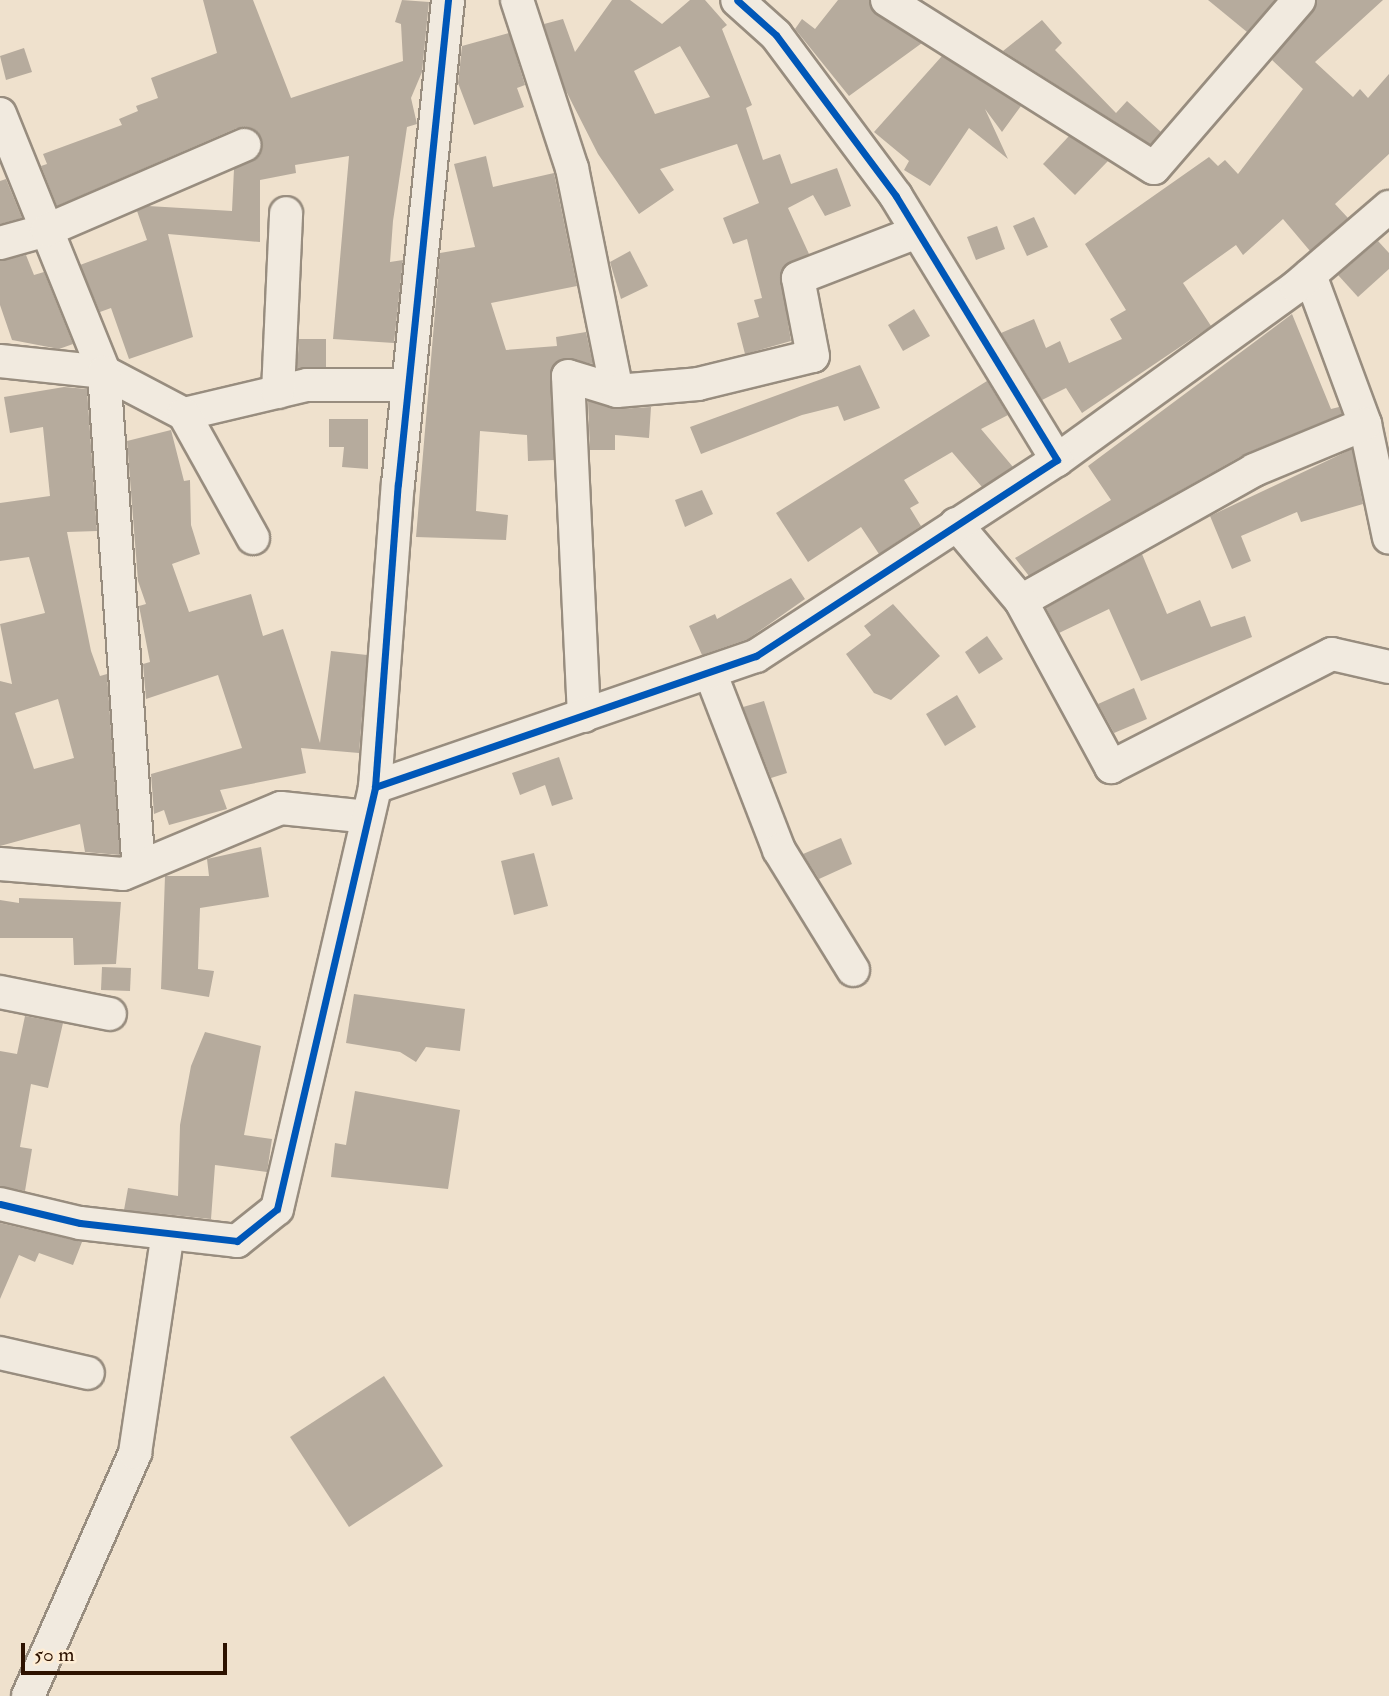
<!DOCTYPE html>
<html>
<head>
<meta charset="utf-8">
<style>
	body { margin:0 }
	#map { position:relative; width:1389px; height:1696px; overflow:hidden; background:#efe1cd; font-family:"IM FELL Double Pica",serif }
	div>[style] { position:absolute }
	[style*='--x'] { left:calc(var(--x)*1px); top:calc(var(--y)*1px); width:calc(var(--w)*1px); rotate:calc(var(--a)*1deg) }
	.building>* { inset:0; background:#b6ab9d }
	.roads { filter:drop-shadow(2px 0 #988d7f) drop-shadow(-2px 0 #988d7f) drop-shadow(0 2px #988d7f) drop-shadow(0 -2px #988d7f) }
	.minor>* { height:32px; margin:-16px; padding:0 16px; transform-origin:16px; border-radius:16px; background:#f1eadf }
	.cycleway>* { height:7px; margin:-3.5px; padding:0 3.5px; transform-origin:3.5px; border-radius:3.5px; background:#0057b8 }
	span { translate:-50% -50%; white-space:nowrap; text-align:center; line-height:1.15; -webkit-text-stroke:7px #feedd5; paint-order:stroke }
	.scale { position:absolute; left:21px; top:1643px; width:206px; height:32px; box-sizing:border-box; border:4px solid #2d1200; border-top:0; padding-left:9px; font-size:21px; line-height:24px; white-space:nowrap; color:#2d1200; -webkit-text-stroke:5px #feedd5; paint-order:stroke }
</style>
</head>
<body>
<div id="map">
	<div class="building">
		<i style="clip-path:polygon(203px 0,253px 0,291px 98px,403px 61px,401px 24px,395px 22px,402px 0,429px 2px,422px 72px,411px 98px,417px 124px,407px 127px,393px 221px,390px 262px,403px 260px,394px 343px,333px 339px,349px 156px,295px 165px,296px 173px,260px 180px,260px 242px,168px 234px,193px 337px,129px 359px,111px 308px,100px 312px,80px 265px,147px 240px,137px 211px,148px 206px,232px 211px,234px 169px,258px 156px,261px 138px,254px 130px,237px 128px,57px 206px,41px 166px,47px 164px,43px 154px,122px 125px,119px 119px,138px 111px,136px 106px,158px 98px,151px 78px,217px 53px)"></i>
		<i style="clip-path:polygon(evenodd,612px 0,630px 0,662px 24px,690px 0,705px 0,727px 25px,722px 29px,752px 105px,746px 108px,763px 160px,780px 154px,791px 184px,837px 168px,851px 206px,825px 216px,813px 195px,788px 208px,809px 254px,780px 274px,791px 341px,745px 354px,737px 323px,759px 317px,754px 300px,762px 298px,747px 239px,733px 244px,723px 218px,759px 203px,737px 144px,660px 169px,674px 190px,639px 214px,598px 154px,565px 89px,544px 24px,563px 19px,575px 52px,612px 0,680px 46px,710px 97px,655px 114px,634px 71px,680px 46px)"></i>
		<i style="clip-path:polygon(838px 0,869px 0,877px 15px,922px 43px,849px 96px,795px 29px,802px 19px,815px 29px)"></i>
		<i style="clip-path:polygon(1208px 0,1275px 0,1247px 32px)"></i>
		<i style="clip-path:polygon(1317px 0,1383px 0,1315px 62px,1353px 97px,1360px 89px,1368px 98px,1389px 74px,1389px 154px,1335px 204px,1348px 218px,1310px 251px,1283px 219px,1243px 255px,1236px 245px,1183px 283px,1211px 326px,1082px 413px,1066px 388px,1042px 400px,1001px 333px,1034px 319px,1046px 348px,1060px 341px,1069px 363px,1122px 339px,1110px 319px,1126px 310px,1085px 244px,1209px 157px,1218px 166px,1225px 160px,1238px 174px,1303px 89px,1272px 60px)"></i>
		<i style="clip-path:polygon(1042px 20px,1062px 43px,1055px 50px,1116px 113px,1127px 101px,1161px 132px,1150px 144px,1003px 51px)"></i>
		<i style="clip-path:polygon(509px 33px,525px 85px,517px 88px,524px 107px,474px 125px,458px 83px,462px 46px)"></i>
		<i style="clip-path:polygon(24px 48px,32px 72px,6px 80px,0 56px)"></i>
		<i style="clip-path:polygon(942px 56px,1021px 106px,1002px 132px,985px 109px,1008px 159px,969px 128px,930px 186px,904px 170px,909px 161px,874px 132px)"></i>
		<i style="clip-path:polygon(1069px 136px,1108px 161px,1075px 195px,1043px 164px)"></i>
		<i style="clip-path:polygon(486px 156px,493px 187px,554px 173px,577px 286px,491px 303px,506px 350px,557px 346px,556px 337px,586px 332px,593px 364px,565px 358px,551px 369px,554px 460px,528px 461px,527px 435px,480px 431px,476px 511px,508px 515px,506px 540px,416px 537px,440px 253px,475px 247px,454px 164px)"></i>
		<i style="clip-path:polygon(6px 179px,22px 218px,0 224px,0 181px)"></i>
		<i style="clip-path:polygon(1034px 217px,1048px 247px,1027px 256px,1013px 226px)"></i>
		<i style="clip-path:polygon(997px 226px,1005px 249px,976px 260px,967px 237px)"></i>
		<i style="clip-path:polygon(1378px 241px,1389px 253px,1389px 269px,1358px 297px,1338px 275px)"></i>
		<i style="clip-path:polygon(630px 251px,648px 286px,621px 299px,610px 262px)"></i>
		<i style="clip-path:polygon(26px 255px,34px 275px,44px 272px,73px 344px,59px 349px,12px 340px,0 305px,0 261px)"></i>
		<i style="clip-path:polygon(914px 309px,930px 336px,903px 351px,888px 325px)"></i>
		<i style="clip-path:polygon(1292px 314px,1331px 409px,1339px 407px,1342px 414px,1245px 454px,1029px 576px,1015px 558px,1111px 500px,1088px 466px)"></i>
		<i style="clip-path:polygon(299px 339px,326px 339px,326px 367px,297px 368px)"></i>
		<i style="clip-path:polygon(860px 365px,880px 408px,844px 421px,838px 406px,802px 415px,701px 454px,690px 427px)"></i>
		<i style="clip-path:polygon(987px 381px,1008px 415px,981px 429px,1013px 467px,982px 487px,952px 452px,904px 480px,919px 503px,910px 508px,921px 526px,879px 554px,861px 527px,808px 562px,776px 513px)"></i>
		<i style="clip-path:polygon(evenodd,64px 387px,87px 389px,97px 531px,67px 532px,91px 651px,100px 676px,107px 674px,120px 855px,85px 852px,80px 824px,0 846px,0 681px,12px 684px,0 624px,45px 613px,29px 557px,0 561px,0 503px,50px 496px,43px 427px,10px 433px,4px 397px,64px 387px,58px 699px,74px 758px,34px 769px,15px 713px,58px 699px)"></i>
		<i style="clip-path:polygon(588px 401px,618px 409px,651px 407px,649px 438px,615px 435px,615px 450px,590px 450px)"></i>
		<i style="clip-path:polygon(329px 419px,368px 419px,368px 469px,342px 467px,344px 447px,329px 447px)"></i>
		<i style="clip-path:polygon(171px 430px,184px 481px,190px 480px,191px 525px,200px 554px,172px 564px,189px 612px,251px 594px,263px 636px,283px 629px,320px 743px,331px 651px,367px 655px,359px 753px,301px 748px,306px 773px,220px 790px,227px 809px,169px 825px,164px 810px,154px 814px,151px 774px,242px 748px,218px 675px,146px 699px,143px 664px,150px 662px,139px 606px,146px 604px,138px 581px,127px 441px)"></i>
		<i style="clip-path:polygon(1352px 449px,1363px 504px,1301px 522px,1297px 512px,1241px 536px,1251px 561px,1232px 569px,1210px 516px)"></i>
		<i style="clip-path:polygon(702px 490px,713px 514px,685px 527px,675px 500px)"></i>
		<i style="clip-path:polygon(1142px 554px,1167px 614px,1200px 600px,1211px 627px,1245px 616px,1252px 637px,1141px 681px,1109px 609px,1059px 633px,1046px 608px)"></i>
		<i style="clip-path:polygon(791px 578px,805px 599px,748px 639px,702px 655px,689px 626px,715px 614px,717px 619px)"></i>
		<i style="clip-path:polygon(893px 604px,940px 656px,891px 700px,874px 693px,846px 654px,871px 635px,864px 626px)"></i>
		<i style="clip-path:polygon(987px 636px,1003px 659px,979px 674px,965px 652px)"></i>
		<i style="clip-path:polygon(1134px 688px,1147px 719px,1114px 733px,1098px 704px)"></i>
		<i style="clip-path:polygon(957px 695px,976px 727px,945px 746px,926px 714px)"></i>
		<i style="clip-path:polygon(764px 701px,787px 773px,771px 778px,743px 707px)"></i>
		<i style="clip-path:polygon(559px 757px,573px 799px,552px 806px,545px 785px,520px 795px,512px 773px)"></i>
		<i style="clip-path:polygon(841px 838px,852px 864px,819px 879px,803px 854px)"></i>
		<i style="clip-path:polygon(261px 847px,269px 897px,200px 908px,198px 969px,214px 971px,209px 997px,161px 989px,165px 876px,209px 876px,207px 859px)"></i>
		<i style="clip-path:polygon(534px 853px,548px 906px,514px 915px,501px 861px)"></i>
		<i style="clip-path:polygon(19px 898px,121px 902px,116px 964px,74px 965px,73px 938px,0 938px,0 900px,19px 903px)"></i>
		<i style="clip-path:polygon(102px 967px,131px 968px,130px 991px,101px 990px)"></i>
		<i style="clip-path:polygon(354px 994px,465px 1009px,460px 1051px,426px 1047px,416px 1062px,400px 1052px,346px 1043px)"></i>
		<i style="clip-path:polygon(25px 1016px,63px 1023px,48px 1088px,31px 1084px,20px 1147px,32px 1149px,25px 1191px,0 1186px,0 1051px,17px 1054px)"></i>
		<i style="clip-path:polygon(205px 1032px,261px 1046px,244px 1135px,272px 1139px,267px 1172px,215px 1165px,211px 1219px,124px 1210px,128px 1188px,178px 1196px,180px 1125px,191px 1066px)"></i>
		<i style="clip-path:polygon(355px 1091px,460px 1110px,448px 1189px,331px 1177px,335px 1143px,346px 1145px)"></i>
		<i style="clip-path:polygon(0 1223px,82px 1242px,73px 1265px,39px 1253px,35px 1262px,19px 1255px,0 1299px)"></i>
		<i style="clip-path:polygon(384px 1376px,443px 1466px,349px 1527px,290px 1437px)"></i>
	</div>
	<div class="roads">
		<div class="minor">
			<i style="--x:517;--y:0;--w:177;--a:71.9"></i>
			<i style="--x:572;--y:168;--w:227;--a:78.6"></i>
			<i style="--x:887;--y:0;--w:315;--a:32.2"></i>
			<i style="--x:1154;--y:168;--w:222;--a:-49.2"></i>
			<i style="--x:0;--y:114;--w:278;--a:68"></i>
			<i style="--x:104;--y:372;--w:90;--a:27.7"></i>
			<i style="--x:184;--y:414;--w:126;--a:-13.3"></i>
			<i style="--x:307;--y:385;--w:101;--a:0"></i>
			<i style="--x:0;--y:243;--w:49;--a:-15.5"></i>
			<i style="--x:47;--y:230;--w:215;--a:-23.3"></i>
			<i style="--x:1310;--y:275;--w:159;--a:69.7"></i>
			<i style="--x:1365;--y:424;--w:116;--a:78.1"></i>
			<i style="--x:0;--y:361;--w:105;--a:6"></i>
			<i style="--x:104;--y:372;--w:496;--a:86"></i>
			<i style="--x:278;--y:392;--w:179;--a:-87.4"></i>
			<i style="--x:184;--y:414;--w:142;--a:60.9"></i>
			<i style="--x:1057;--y:460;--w:295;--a:-35.9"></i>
			<i style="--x:1296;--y:287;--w:123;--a:-40.7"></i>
			<i style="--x:956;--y:524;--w:101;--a:49.8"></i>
			<i style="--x:1021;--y:601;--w:267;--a:-29.3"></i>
			<i style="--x:1254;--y:470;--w:120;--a:-22.5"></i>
			<i style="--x:1021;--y:601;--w:189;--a:61.5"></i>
			<i style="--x:1111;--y:767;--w:248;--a:-27.1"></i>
			<i style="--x:1332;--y:654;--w:58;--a:12.8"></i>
			<i style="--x:710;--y:672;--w:191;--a:68.8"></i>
			<i style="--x:779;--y:850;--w:141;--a:58.3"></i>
			<i style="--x:584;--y:716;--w:340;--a:-92.7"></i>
			<i style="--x:568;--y:376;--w:51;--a:17"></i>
			<i style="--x:617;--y:391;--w:81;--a:-4.9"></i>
			<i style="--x:698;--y:384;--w:118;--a:-13.7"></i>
			<i style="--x:813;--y:356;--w:79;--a:-100.9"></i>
			<i style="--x:798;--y:278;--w:128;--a:-21.1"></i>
			<i style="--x:375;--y:787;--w:304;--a:-85.7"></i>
			<i style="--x:398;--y:484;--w:487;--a:-84.1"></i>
			<i style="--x:0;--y:864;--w:123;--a:4.6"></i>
			<i style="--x:123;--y:874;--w:171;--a:-22.7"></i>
			<i style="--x:281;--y:808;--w:87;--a:5.9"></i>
			<i style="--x:0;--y:992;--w:112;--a:11.3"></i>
			<i style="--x:0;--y:1204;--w:82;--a:13.4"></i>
			<i style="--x:80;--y:1223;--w:158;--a:6.5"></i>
			<i style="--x:237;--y:1241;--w:51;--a:-38.7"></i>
			<i style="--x:277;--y:1209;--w:433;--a:-76.9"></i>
			<i style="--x:375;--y:787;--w:403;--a:-19"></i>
			<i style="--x:756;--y:656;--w:359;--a:-33.1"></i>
			<i style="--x:1057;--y:460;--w:309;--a:-121.4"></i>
			<i style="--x:896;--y:196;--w:201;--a:-126.7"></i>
			<i style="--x:776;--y:35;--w:52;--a:-138.1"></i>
			<i style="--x:0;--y:1353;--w:90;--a:12.8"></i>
			<i style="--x:28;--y:1696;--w:266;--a:-66.2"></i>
			<i style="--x:135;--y:1453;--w:222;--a:-81.5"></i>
		</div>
	</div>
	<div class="cycleway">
		<i style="--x:375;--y:787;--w:304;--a:-85.7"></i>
		<i style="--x:398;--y:484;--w:487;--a:-84.1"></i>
		<i style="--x:0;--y:1204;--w:82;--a:13.4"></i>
		<i style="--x:80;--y:1223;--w:158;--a:6.5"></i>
		<i style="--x:237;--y:1241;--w:51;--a:-38.7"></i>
		<i style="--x:277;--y:1209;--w:433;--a:-76.9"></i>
		<i style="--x:375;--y:787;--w:403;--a:-19"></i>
		<i style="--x:756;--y:656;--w:359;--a:-33.1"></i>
		<i style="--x:1057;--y:460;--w:309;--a:-121.4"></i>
		<i style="--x:896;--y:196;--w:201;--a:-126.7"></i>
		<i style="--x:776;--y:35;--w:52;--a:-138.1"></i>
	</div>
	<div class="scale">50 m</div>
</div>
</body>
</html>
